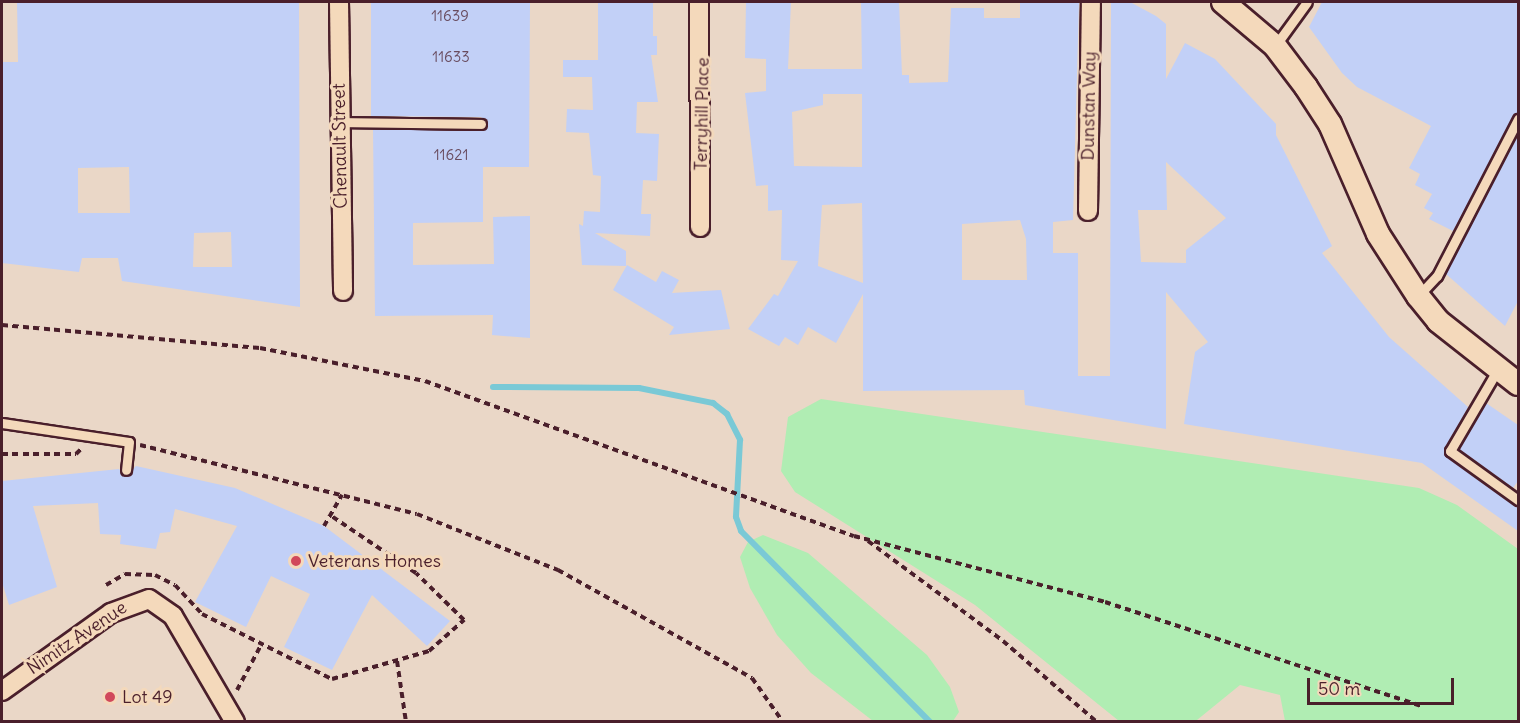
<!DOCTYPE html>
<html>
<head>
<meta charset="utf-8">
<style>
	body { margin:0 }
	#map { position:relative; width:1520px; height:723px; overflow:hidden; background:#ead7c7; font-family:Delius,sans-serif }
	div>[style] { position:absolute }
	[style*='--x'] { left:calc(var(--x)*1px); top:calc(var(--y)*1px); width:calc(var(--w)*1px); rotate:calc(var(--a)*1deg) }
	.green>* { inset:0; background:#b0edb3 }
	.stream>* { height:6px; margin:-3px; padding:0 3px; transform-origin:3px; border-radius:3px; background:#7ac9d6 }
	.building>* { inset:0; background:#c2d0f7 }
	.path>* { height:4px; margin-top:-2px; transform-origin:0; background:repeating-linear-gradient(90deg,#4a1f2b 0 6px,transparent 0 10.5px) }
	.roads { filter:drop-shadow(2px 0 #4a1f2b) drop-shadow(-2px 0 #4a1f2b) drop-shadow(0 2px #4a1f2b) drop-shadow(0 -2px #4a1f2b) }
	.service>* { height:9px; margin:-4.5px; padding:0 4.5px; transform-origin:4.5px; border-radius:4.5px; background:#f4d9bb }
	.minor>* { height:18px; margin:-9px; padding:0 9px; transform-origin:9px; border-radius:9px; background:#f4d9bb }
	.tertiary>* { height:22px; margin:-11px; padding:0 11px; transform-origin:11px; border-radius:11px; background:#f4d9bb }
	.dots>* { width:16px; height:16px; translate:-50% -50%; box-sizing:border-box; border:3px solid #f4d9bb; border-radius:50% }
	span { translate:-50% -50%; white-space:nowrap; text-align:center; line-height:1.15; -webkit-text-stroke:6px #f4d9bb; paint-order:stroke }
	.number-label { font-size:15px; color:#684b5e }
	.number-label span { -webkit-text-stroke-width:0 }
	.street-label { font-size:18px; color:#4a1f2b }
	.poi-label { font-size:18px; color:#4a1f2b }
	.left { translate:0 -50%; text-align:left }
	.frame { position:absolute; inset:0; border:3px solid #4a1f2b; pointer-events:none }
	.scale { position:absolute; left:1307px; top:678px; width:147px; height:27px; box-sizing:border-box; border:3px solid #4a1f2b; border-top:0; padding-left:8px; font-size:18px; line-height:21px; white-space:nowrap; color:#4a1f2b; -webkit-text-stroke:4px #f4d9bb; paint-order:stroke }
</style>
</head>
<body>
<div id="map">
	<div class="green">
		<i style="clip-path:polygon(821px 399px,1419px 488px,1457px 505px,1518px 549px,1518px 721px,1285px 721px,1280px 695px,1240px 685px,1197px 720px,1119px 721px,975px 605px,795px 492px,781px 471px,788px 417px)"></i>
		<i style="clip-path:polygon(763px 535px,808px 553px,927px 655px,950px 687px,959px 712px,953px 721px,873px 721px,811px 673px,777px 635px,750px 588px,740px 557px,748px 542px)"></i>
	</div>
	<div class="stream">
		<i style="--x:493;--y:387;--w:146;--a:0.4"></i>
		<i style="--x:639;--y:388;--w:76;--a:11.5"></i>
		<i style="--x:713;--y:403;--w:18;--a:38"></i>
		<i style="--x:727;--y:414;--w:29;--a:63"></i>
		<i style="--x:740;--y:440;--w:77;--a:93"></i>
		<i style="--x:736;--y:517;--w:15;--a:70"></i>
		<i style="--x:741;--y:531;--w:269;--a:45.3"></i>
	</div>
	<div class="building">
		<i style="clip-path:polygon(evenodd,17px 2px,299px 2px,300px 307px,122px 281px,118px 258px,82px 258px,79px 272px,2px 263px,2px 62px,18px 62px,17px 2px,129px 167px,130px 213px,78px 213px,78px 168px,129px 167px,17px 2px,231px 232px,232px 267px,193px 267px,194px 233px,231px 232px)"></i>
		<i style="clip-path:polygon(371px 2px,530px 2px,529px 167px,483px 167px,483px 222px,413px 223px,413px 265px,494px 264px,493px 217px,530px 216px,530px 338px,492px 335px,493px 315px,375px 316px,373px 129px,481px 131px,488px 124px,481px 117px,371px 116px)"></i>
		<i style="clip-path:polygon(598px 2px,653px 2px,653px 36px,657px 36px,657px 55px,651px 55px,658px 102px,637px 102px,636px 133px,659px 134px,657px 181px,643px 180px,641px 214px,651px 214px,650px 236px,595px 233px,626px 251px,626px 266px,582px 265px,579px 224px,583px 226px,584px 211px,600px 212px,601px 176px,593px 175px,589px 133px,566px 132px,567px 109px,593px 110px,592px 77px,563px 77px,563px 60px,598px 60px)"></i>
		<i style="clip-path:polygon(evenodd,746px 2px,791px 2px,788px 69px,862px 69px,861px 2px,899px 2px,902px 75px,909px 75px,909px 83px,948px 82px,951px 8px,984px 8px,984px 18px,1020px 18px,1020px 2px,1079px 2px,1073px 220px,1053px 222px,1053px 253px,1078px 253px,1078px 376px,1110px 376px,1111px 2px,1130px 2px,1156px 16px,1166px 24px,1166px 79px,1185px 43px,1215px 59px,1276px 124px,1276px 135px,1332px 246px,1322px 253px,1389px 337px,1468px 407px,1444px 453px,1518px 508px,1518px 531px,1422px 463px,1184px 424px,1195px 352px,1208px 342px,1166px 292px,1166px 429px,1025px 405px,1024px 390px,863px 391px,863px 294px,836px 343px,808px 327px,798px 345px,785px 337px,779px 346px,748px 329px,774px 294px,778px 296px,798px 261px,781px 260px,782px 210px,768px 211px,768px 185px,756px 186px,745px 93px,766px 91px,766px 59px,745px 58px,746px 2px,823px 94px,862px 94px,862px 167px,794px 166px,792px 112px,823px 105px,823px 94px,746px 2px,1166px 162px,1226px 218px,1186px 250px,1186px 263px,1141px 262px,1138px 210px,1167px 210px,1166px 162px,746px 2px,862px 203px,863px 283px,818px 266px,822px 205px,862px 203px,746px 2px,1020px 220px,1026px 239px,1027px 280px,962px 280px,962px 224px,1020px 220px)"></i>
		<i style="clip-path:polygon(1322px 2px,1518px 2px,1518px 112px,1453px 231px,1429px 219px,1433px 213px,1424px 208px,1432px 194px,1415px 185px,1420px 174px,1409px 168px,1431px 126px,1357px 87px,1342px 73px,1309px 27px)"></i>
		<i style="clip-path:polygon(1518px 133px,1518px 301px,1505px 326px,1446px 274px)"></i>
		<i style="clip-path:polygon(627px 265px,656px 282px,662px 271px,679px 280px,672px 293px,721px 290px,730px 329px,669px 335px,674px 327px,613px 290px)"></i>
		<i style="clip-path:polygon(1486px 403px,1518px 425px,1518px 481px,1513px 488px,1459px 449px)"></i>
		<i style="clip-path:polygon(136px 466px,235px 488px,324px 526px,450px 621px,427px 646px,372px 595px,332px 670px,284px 647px,310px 594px,271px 576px,246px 627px,195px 602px,237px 526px,175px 509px,170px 532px,160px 533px,156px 549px,120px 544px,121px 535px,100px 534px,98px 503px,33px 506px,57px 587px,9px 605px,2px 582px,2px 481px,119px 469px,126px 477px)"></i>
	</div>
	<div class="path">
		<i style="--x:2;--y:325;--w:259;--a:5.1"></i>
		<i style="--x:260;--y:348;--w:168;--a:11.3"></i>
		<i style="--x:425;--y:381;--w:456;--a:19.9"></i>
		<i style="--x:854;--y:536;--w:260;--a:14.7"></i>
		<i style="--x:1105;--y:602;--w:333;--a:18.2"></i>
		<i style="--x:140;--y:445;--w:285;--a:14"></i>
		<i style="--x:417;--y:514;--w:152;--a:21.7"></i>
		<i style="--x:558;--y:570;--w:222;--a:29.1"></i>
		<i style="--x:752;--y:678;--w:54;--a:54.8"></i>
		<i style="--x:2;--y:454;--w:74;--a:0"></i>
		<i style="--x:76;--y:454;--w:8;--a:-45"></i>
		<i style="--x:324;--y:526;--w:36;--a:-60"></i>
		<i style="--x:868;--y:541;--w:168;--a:36.5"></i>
		<i style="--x:1003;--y:641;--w:124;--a:40.8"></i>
		<i style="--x:106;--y:585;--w:22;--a:-30"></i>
		<i style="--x:125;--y:574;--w:30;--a:2"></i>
		<i style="--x:155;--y:575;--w:22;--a:27"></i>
		<i style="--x:175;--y:585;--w:40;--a:47"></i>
		<i style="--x:202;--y:614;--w:145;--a:26.6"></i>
		<i style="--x:332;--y:679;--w:101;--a:-16.1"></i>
		<i style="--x:429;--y:651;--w:47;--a:-41.5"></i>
		<i style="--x:464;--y:620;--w:67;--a:-135.6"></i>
		<i style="--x:416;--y:573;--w:104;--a:-146"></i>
		<i style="--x:397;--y:661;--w:62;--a:81.6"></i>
		<i style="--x:237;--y:690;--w:51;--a:-61.9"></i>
	</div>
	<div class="roads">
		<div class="service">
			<i style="--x:1275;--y:46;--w:54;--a:-54"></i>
			<i style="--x:340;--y:122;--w:141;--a:0.8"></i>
			<i style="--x:1419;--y:295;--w:26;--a:-47"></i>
			<i style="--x:1437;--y:276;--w:177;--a:-62.7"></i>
			<i style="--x:1498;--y:369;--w:95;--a:120.3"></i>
			<i style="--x:1450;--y:451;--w:84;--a:35.8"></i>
			<i style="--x:2;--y:423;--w:128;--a:8.5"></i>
			<i style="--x:129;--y:442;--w:28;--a:96"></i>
		</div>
		<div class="minor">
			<i style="--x:339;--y:2;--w:289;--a:89.2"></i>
			<i style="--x:699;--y:2;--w:225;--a:89.7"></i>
			<i style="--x:1088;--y:211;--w:209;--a:-89.2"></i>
			<i style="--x:2;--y:691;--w:134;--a:-35.6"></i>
			<i style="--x:111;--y:613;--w:40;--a:-20.2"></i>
			<i style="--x:149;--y:599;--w:29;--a:35"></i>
			<i style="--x:173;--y:616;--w:123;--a:59.7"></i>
		</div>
		<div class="tertiary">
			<i style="--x:1223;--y:2;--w:68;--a:40.2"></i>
			<i style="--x:1275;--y:46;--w:51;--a:52.9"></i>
			<i style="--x:1306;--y:87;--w:44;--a:57"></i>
			<i style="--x:1330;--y:124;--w:120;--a:66.4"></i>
			<i style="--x:1378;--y:234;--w:74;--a:57.2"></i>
			<i style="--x:1418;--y:296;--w:32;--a:51"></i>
			<i style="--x:1438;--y:321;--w:102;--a:38.2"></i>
		</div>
	</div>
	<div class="dots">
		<i style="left:296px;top:561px;background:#d1495b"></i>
		<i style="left:110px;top:697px;background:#d1495b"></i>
	</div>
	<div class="number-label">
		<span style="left:450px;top:16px">11639</span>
		<span style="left:451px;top:57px">11633</span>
		<span style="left:451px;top:155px">11621</span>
	</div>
	<div class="street-label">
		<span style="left:1089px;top:106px;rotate:-89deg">Dunstan Way</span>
		<span style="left:702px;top:114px;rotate:-89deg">Terryhill Place</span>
		<span style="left:340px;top:146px;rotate:-91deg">Chenault Street</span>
		<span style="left:77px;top:638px;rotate:-34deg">Nimitz Avenue</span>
	</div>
	<div class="poi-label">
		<span class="left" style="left:308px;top:561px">Veterans Homes</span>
		<span class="left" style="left:122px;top:697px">Lot 49</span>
	</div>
	<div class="frame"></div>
	<div class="scale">50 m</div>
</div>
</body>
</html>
